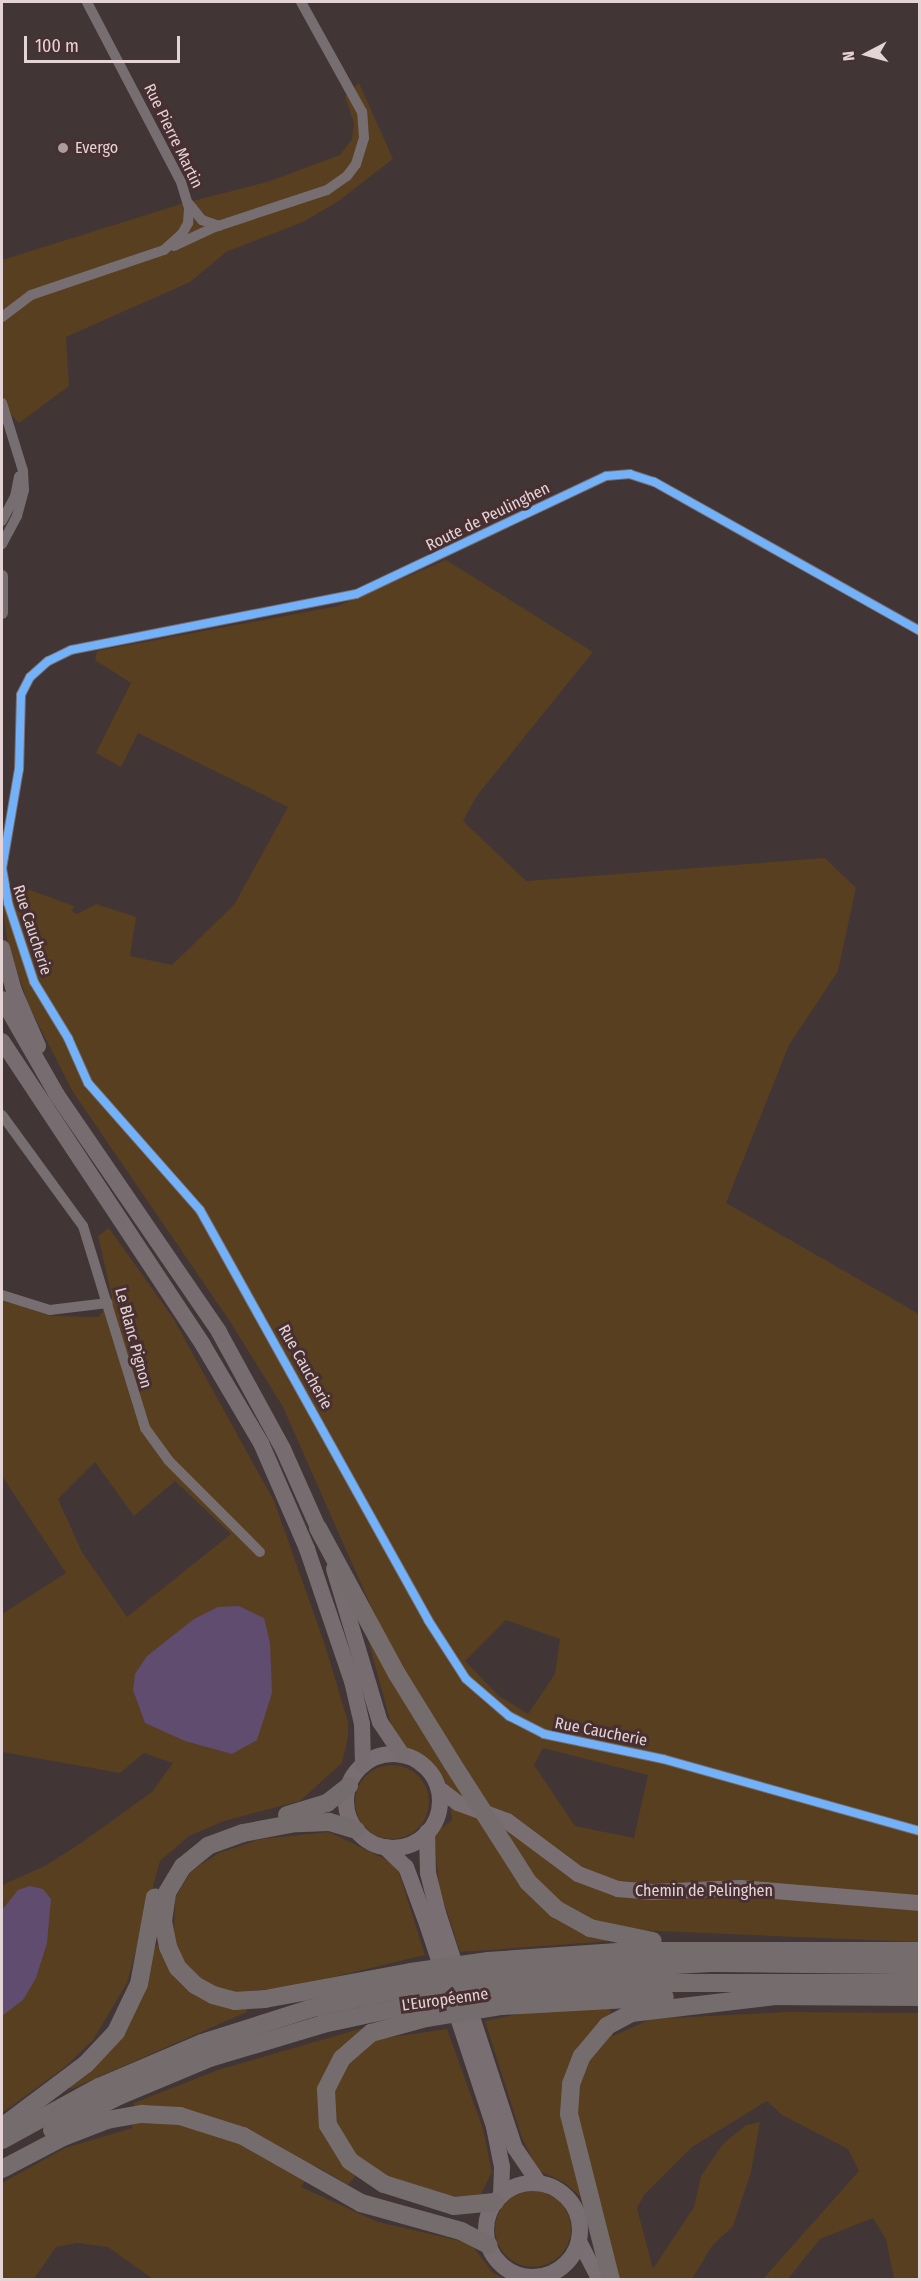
<!DOCTYPE html>
<html>
<head>
<meta charset="utf-8">
<style>
	body { margin:0 }
	#map { position:relative; width:921px; height:2281px; overflow:hidden; background:#413536; font-family:"Fira Sans Condensed",sans-serif }
	div>[style] { position:absolute }
	[style*='--x'] { left:calc(var(--x)*1px); top:calc(var(--y)*1px); width:calc(var(--w)*1px); rotate:calc(var(--a)*1deg) }
	.green>* { inset:0; background:#573f20 }
	.round { border-radius:50% }
	.water>* { inset:0; background:#604c6f }
	.minor>* { height:10px; margin:-5px; padding:0 5px; transform-origin:5px; border-radius:5px; background:#776e72 }
	.tertiary>* { height:12px; margin:-6px; padding:0 6px; transform-origin:6px; border-radius:6px; background:#776e72 }
	.secondary>* { height:15px; margin:-7.5px; padding:0 7.5px; transform-origin:7.5px; border-radius:7.5px; background:#7a7074 }
	.primary>* { height:16px; margin:-8px; padding:0 8px; transform-origin:8px; border-radius:8px; background:#796e72 }
	.primary>.ring { margin:-8px; padding:0; box-sizing:content-box; background:none; border:16px solid #796e72; border-radius:50% }
	.trunk>* { height:16px; margin:-8px; padding:0 8px; transform-origin:8px; border-radius:8px; background:#776d70 }
	.motorway>* { height:18px; margin:-9px; padding:0 9px; transform-origin:9px; border-radius:9px; background:#756c6e }
	.motorway-bridge>* { height:18px; margin:-9px; padding:0 9px; transform-origin:9px; border-radius:9px; background:#756c6e }
	.cycleway>* { height:8px; margin:-4px; padding:0 4px; transform-origin:4px; border-radius:4px; background:#73b2f8 }
	.dots>* { width:16px; height:16px; translate:-50% -50%; box-sizing:border-box; border:3px solid #472f32; border-radius:50% }
	span { translate:-50% -50%; white-space:nowrap; text-align:center; line-height:1.15; -webkit-text-stroke:6px #472f32; paint-order:stroke }
	.street-label { font-size:16px; color:#e4d4d5 }
	.poi-label { font-size:16px; color:#e4d4d5 }
	.left { translate:0 -50%; text-align:left }
	.frame { position:absolute; inset:0; border:3px solid #e4d4d5; pointer-events:none }
	.north { position:absolute; left:837px; top:24px; width:60px; height:60px; -webkit-text-stroke:4px #472f32; paint-order:stroke; rotate:264deg; font-size:16px; font-weight:700; line-height:24px; text-align:center; color:#e4d4d5 }
	.north::after { content:''; display:block; margin:auto; width:21px; height:27px; background:#e4d4d5; clip-path:polygon(50% 0,100% 100%,50% 72%,0 100%) }
	.scale { position:absolute; left:24px; top:36px; width:156px; height:27px; box-sizing:border-box; border:3px solid #e4d4d5; border-top:0; padding-left:8px; font-size:18px; line-height:21px; white-space:nowrap; color:#e4d4d5; -webkit-text-stroke:4px #472f32; paint-order:stroke }
</style>
</head>
<body>
<div id="map">
	<div class="green">
		<i style="clip-path:polygon(359px 83px,393px 159px,337px 202px,303px 222px,226px 252px,190px 282px,66px 337px,69px 386px,19px 423px,2px 406px,2px 260px,181px 204px,267px 182px,340px 155px,352px 139px,354px 123px,345px 96px)"></i>
		<i style="clip-path:polygon(evenodd,446px 560px,593px 652px,476px 797px,463px 821px,526px 881px,825px 858px,856px 888px,838px 971px,789px 1045px,726px 1203px,919px 1314px,919px 1942px,634px 1930px,612px 1941px,460px 1952px,439px 1887px,434px 1834px,452px 1820px,448px 1786px,433px 1763px,404px 1746px,394px 1735px,368px 1639px,381px 1629px,283px 1407px,231px 1323px,73px 1092px,29px 1006px,8px 945px,2px 904px,16px 885px,74px 906px,72px 911px,77px 914px,96px 904px,136px 917px,130px 956px,172px 965px,234px 905px,288px 807px,138px 733px,121px 767px,96px 753px,131px 683px,95px 660px,97px 651px,338px 606px,446px 560px,506px 1620px,560px 1639px,555px 1674px,528px 1714px,499px 1696px,465px 1661px,506px 1620px,446px 560px,543px 1748px,648px 1775px,634px 1838px,575px 1826px,534px 1765px,543px 1748px)"></i>
		<i style="clip-path:polygon(evenodd,109px 1228px,173px 1318px,274px 1501px,325px 1645px,348px 1722px,348px 1737px,342px 1763px,300px 1801px,224px 1821px,189px 1836px,160px 1861px,127px 1983px,93px 2040px,65px 2067px,2px 2113px,2px 1885px,45px 1866px,81px 1843px,152px 1792px,173px 1763px,144px 1753px,120px 1773px,2px 1752px,2px 1614px,66px 1573px,2px 1476px,2px 1298px,50px 1316px,99px 1317px,112px 1297px,98px 1236px,109px 1228px,95px 1462px,134px 1516px,175px 1481px,231px 1534px,127px 1617px,82px 1552px,58px 1499px,95px 1462px)"></i>
		<i class="round" style="left:355px;top:1765px;width:74px;height:74px"></i>
		<i style="clip-path:polygon(329px 1832px,389px 1861px,399px 1873px,425px 1955px,287px 1988px,245px 1991px,247px 2012px,71px 2089px,68px 2086px,107px 2053px,155px 1947px,174px 1934px,175px 1898px,192px 1870px,219px 1853px,261px 1839px)"></i>
		<i style="clip-path:polygon(610px 2007px,613px 2036px,651px 2019px,786px 2012px,919px 2013px,919px 2279px,894px 2279px,886px 2239px,873px 2218px,820px 2239px,788px 2279px,763px 2279px,859px 2171px,848px 2149px,782px 2115px,767px 2101px,692px 2147px,644px 2195px,637px 2208px,653px 2269px,694px 2207px,701px 2176px,723px 2144px,746px 2125px,760px 2122px,751px 2172px,733px 2226px,712px 2246px,692px 2279px,618px 2279px,582px 2198px,565px 2183px,538px 2170px,522px 2138px,485px 2021px,523px 2013px)"></i>
		<i style="clip-path:polygon(366px 2027px,385px 2038px,447px 2029px,483px 2129px,492px 2172px,481px 2194px,465px 2198px,405px 2188px,364px 2165px,348px 2185px,316px 2166px,301px 2187px,378px 2222px,470px 2243px,493px 2273px,505px 2279px,153px 2279px,108px 2247px,77px 2243px,56px 2247px,34px 2279px,2px 2280px,2px 2183px,65px 2148px,132px 2128px,134px 2103px,218px 2070px)"></i>
		<i class="round" style="left:495px;top:2191px;width:76px;height:76px"></i>
	</div>
	<div class="water">
		<i style="clip-path:polygon(239px 1606px,264px 1618px,270px 1643px,272px 1693px,257px 1740px,232px 1754px,185px 1741px,145px 1723px,133px 1690px,135px 1674px,147px 1656px,194px 1619px,218px 1607px)"></i>
		<i style="clip-path:polygon(30px 1886px,43px 1889px,51px 1899px,47px 1943px,36px 1978px,23px 2000px,2px 2016px,2px 1910px,18px 1890px)"></i>
	</div>
	<div class="minor">
		<i style="--x:189;--y:204;--w:21;--a:51"></i>
		<i style="--x:202;--y:220;--w:18;--a:19"></i>
		<i style="--x:174;--y:246;--w:45;--a:-24.9"></i>
		<i style="--x:215;--y:227;--w:118;--a:-18.3"></i>
		<i style="--x:327;--y:190;--w:24;--a:-35"></i>
		<i style="--x:347;--y:176;--w:15;--a:-53"></i>
		<i style="--x:356;--y:164;--w:27;--a:-73"></i>
		<i style="--x:364;--y:138;--w:26;--a:-94"></i>
		<i style="--x:362;--y:112;--w:126;--a:-119"></i>
		<i style="--x:2;--y:317;--w:36;--a:-37"></i>
		<i style="--x:31;--y:295;--w:140;--a:-18.7"></i>
		<i style="--x:164;--y:250;--w:24;--a:-42"></i>
		<i style="--x:182;--y:234;--w:13;--a:-61"></i>
		<i style="--x:188;--y:223;--w:15;--a:-86"></i>
		<i style="--x:189;--y:208;--w:27;--a:-107"></i>
		<i style="--x:181;--y:182;--w:203;--a:-117.6"></i>
		<i style="--x:2;--y:403;--w:71;--a:72.8"></i>
		<i style="--x:23;--y:471;--w:19;--a:87"></i>
		<i style="--x:24;--y:490;--w:27;--a:105"></i>
		<i style="--x:17;--y:516;--w:32;--a:118"></i>
		<i style="--x:2;--y:521;--w:27;--a:-62"></i>
		<i style="--x:15;--y:497;--w:21;--a:-79"></i>
		<i style="--x:920;--y:631;--w:305;--a:-150.7"></i>
		<i style="--x:654;--y:482;--w:25;--a:-162"></i>
		<i style="--x:630;--y:474;--w:24;--a:175"></i>
		<i style="--x:606;--y:476;--w:276;--a:154.7"></i>
		<i style="--x:356;--y:594;--w:290;--a:168.9"></i>
		<i style="--x:71;--y:650;--w:25;--a:154"></i>
		<i style="--x:48;--y:661;--w:24;--a:138"></i>
		<i style="--x:30;--y:677;--w:20;--a:117"></i>
		<i style="--x:21;--y:695;--w:74;--a:91.5"></i>
		<i style="--x:19;--y:769;--w:100;--a:99.7"></i>
		<i style="--x:2;--y:868;--w:36;--a:80"></i>
		<i style="--x:8;--y:903;--w:83;--a:71.8"></i>
		<i style="--x:34;--y:982;--w:66;--a:58.7"></i>
		<i style="--x:68;--y:1038;--w:49;--a:66"></i>
		<i style="--x:88;--y:1083;--w:169;--a:48.6"></i>
		<i style="--x:200;--y:1210;--w:469;--a:60.9"></i>
		<i style="--x:428;--y:1620;--w:70;--a:57.2"></i>
		<i style="--x:466;--y:1679;--w:57;--a:40.7"></i>
		<i style="--x:509;--y:1716;--w:39;--a:27"></i>
		<i style="--x:544;--y:1734;--w:122;--a:11.9"></i>
		<i style="--x:663;--y:1759;--w:267;--a:15.7"></i>
		<i style="--x:2;--y:1115;--w:137;--a:53.9"></i>
		<i style="--x:83;--y:1226;--w:211;--a:72.9"></i>
		<i style="--x:145;--y:1428;--w:39;--a:54"></i>
		<i style="--x:168;--y:1460;--w:130;--a:45"></i>
		<i style="--x:2;--y:1295;--w:50;--a:17.4"></i>
		<i style="--x:50;--y:1310;--w:58;--a:-6.9"></i>
	</div>
	<div class="tertiary">
		<i style="--x:2;--y:576;--w:37;--a:90"></i>
	</div>
	<div class="secondary">
		<i style="--x:578;--y:2239;--w:46;--a:62.9"></i>
		<i style="--x:533;--y:2277;--w:16;--a:11"></i>
	</div>
	<div class="primary">
		<i class="ring" style="left:346px;top:1754px;width:78px;height:78px"></i>
		<i style="--x:438;--y:1788;--w:25;--a:37"></i>
		<i style="--x:458;--y:1803;--w:52;--a:20.2"></i>
		<i style="--x:507;--y:1821;--w:89;--a:36.7"></i>
		<i style="--x:578;--y:1874;--w:43;--a:20.6"></i>
		<i style="--x:618;--y:1889;--w:34;--a:5"></i>
		<i style="--x:652;--y:1892;--w:88;--a:-2.6"></i>
		<i style="--x:740;--y:1888;--w:181;--a:4.8"></i>
		<i style="--x:427;--y:1832;--w:41;--a:88.6"></i>
		<i style="--x:428;--y:1873;--w:41;--a:76"></i>
		<i style="--x:438;--y:1913;--w:247;--a:71.9"></i>
		<i style="--x:515;--y:2148;--w:42;--a:55.6"></i>
		<i style="--x:385;--y:1847;--w:29;--a:44"></i>
		<i style="--x:406;--y:1867;--w:61;--a:69.8"></i>
		<i style="--x:427;--y:1924;--w:214;--a:71.7"></i>
		<i style="--x:494;--y:2127;--w:41;--a:78.7"></i>
		<i style="--x:502;--y:2167;--w:29;--a:92"></i>
		<i class="ring" style="left:486px;top:2183px;width:78px;height:78px"></i>
	</div>
	<div class="trunk">
		<i style="--x:2;--y:948;--w:45;--a:74.4"></i>
		<i style="--x:14;--y:991;--w:60;--a:66.4"></i>
		<i style="--x:2;--y:999;--w:111;--a:60.2"></i>
		<i style="--x:57;--y:1095;--w:287;--a:55.6"></i>
		<i style="--x:219;--y:1332;--w:133;--a:61.3"></i>
		<i style="--x:283;--y:1449;--w:98;--a:66"></i>
		<i style="--x:2;--y:1041;--w:364;--a:56.5"></i>
		<i style="--x:203;--y:1345;--w:114;--a:59.4"></i>
		<i style="--x:261;--y:1443;--w:116;--a:66.5"></i>
		<i style="--x:307;--y:1549;--w:139;--a:71.2"></i>
		<i style="--x:352;--y:1681;--w:44;--a:76.9"></i>
		<i style="--x:362;--y:1724;--w:41;--a:88.6"></i>
		<i style="--x:334;--y:1569;--w:160;--a:73.3"></i>
		<i style="--x:380;--y:1722;--w:40;--a:56"></i>
	</div>
	<div class="motorway">
		<i style="--x:318;--y:1528;--w:166;--a:61.6"></i>
		<i style="--x:397;--y:1674;--w:105;--a:58.3"></i>
		<i style="--x:287;--y:1815;--w:42;--a:-16.7"></i>
		<i style="--x:327;--y:1803;--w:28;--a:-38"></i>
		<i style="--x:356;--y:1830;--w:28;--a:-163"></i>
		<i style="--x:329;--y:1822;--w:33;--a:178"></i>
		<i style="--x:296;--y:1823;--w:54;--a:169.3"></i>
		<i style="--x:243;--y:1833;--w:37;--a:160"></i>
		<i style="--x:208;--y:1846;--w:32;--a:141"></i>
		<i style="--x:183;--y:1866;--w:31;--a:121"></i>
		<i style="--x:167;--y:1893;--w:28;--a:98"></i>
		<i style="--x:163;--y:1921;--w:26;--a:79"></i>
		<i style="--x:168;--y:1947;--w:23;--a:65"></i>
		<i style="--x:178;--y:1968;--w:24;--a:45"></i>
		<i style="--x:195;--y:1985;--w:21;--a:29"></i>
		<i style="--x:213;--y:1995;--w:23;--a:15"></i>
		<i style="--x:235;--y:2001;--w:30;--a:-4"></i>
		<i style="--x:265;--y:1999;--w:148;--a:-10.5"></i>
		<i style="--x:590;--y:1928;--w:64;--a:11.7"></i>
		<i style="--x:488;--y:1961;--w:144;--a:-4"></i>
		<i style="--x:632;--y:1951;--w:288;--a:0"></i>
		<i style="--x:492;--y:1975;--w:224;--a:-3.1"></i>
		<i style="--x:716;--y:1963;--w:204;--a:0.6"></i>
		<i style="--x:498;--y:1992;--w:142;--a:-3.6"></i>
		<i style="--x:640;--y:1983;--w:280;--a:0"></i>
		<i style="--x:765;--y:1996;--w:155;--a:0.4"></i>
		<i style="--x:502;--y:2006;--w:163;--a:-3.2"></i>
		<i style="--x:426;--y:2018;--w:57;--a:164.7"></i>
		<i style="--x:371;--y:2033;--w:38;--a:139"></i>
		<i style="--x:342;--y:2058;--w:36;--a:117"></i>
		<i style="--x:326;--y:2090;--w:35;--a:87"></i>
		<i style="--x:328;--y:2125;--w:42;--a:58.6"></i>
		<i style="--x:350;--y:2161;--w:41;--a:34.1"></i>
		<i style="--x:384;--y:2184;--w:73;--a:17.4"></i>
		<i style="--x:454;--y:2206;--w:41;--a:-5.6"></i>
		<i style="--x:2;--y:2127;--w:105;--a:-36.9"></i>
		<i style="--x:86;--y:2064;--w:44;--a:-46.8"></i>
		<i style="--x:116;--y:2032;--w:53;--a:-64.4"></i>
		<i style="--x:139;--y:1984;--w:88;--a:-79.6"></i>
		<i style="--x:52;--y:2130;--w:75;--a:-26.9"></i>
		<i style="--x:119;--y:2096;--w:99;--a:-22.7"></i>
		<i style="--x:210;--y:2058;--w:118;--a:-16.7"></i>
		<i style="--x:323;--y:2024;--w:100;--a:-12.1"></i>
		<i style="--x:2;--y:2140;--w:111;--a:-28.7"></i>
		<i style="--x:99;--y:2087;--w:112;--a:-23.1"></i>
		<i style="--x:202;--y:2043;--w:112;--a:-17.6"></i>
		<i style="--x:309;--y:2009;--w:109;--a:-12.1"></i>
		<i style="--x:2;--y:2169;--w:69;--a:-27.7"></i>
		<i style="--x:63;--y:2137;--w:47;--a:-21.1"></i>
		<i style="--x:107;--y:2120;--w:36;--a:-10"></i>
		<i style="--x:142;--y:2114;--w:38;--a:3"></i>
		<i style="--x:180;--y:2116;--w:66;--a:17.6"></i>
		<i style="--x:243;--y:2136;--w:136;--a:29.6"></i>
		<i style="--x:361;--y:2203;--w:104;--a:15.6"></i>
		<i style="--x:461;--y:2231;--w:31;--a:27"></i>
		<i style="--x:611;--y:2280;--w:171;--a:-104.2"></i>
		<i style="--x:569;--y:2114;--w:30;--a:-86"></i>
		<i style="--x:571;--y:2084;--w:30;--a:-69"></i>
		<i style="--x:582;--y:2056;--w:39;--a:-50"></i>
		<i style="--x:607;--y:2026;--w:27;--a:-28"></i>
		<i style="--x:631;--y:2013;--w:145;--a:-6.7"></i>
	</div>
	<div class="motorway-bridge">
		<i style="--x:452;--y:1763;--w:141;--a:57.4"></i>
		<i style="--x:528;--y:1882;--w:39;--a:44"></i>
		<i style="--x:556;--y:1909;--w:39;--a:29"></i>
		<i style="--x:411;--y:1972;--w:78;--a:-8.1"></i>
		<i style="--x:416;--y:1986;--w:77;--a:-8.2"></i>
		<i style="--x:421;--y:2003;--w:78;--a:-8.1"></i>
		<i style="--x:426;--y:2018;--w:77;--a:-9"></i>
	</div>
	<div class="cycleway">
		<i style="--x:920;--y:631;--w:305;--a:-150.7"></i>
		<i style="--x:654;--y:482;--w:25;--a:-162"></i>
		<i style="--x:630;--y:474;--w:24;--a:175"></i>
		<i style="--x:606;--y:476;--w:276;--a:154.7"></i>
		<i style="--x:356;--y:594;--w:290;--a:168.9"></i>
		<i style="--x:71;--y:650;--w:25;--a:154"></i>
		<i style="--x:48;--y:661;--w:24;--a:138"></i>
		<i style="--x:30;--y:677;--w:20;--a:117"></i>
		<i style="--x:21;--y:695;--w:74;--a:91.5"></i>
		<i style="--x:19;--y:769;--w:100;--a:99.7"></i>
		<i style="--x:2;--y:868;--w:36;--a:80"></i>
		<i style="--x:8;--y:903;--w:83;--a:71.8"></i>
		<i style="--x:34;--y:982;--w:66;--a:58.7"></i>
		<i style="--x:68;--y:1038;--w:49;--a:66"></i>
		<i style="--x:88;--y:1083;--w:169;--a:48.6"></i>
		<i style="--x:200;--y:1210;--w:469;--a:60.9"></i>
		<i style="--x:428;--y:1620;--w:70;--a:57.2"></i>
		<i style="--x:466;--y:1679;--w:57;--a:40.7"></i>
		<i style="--x:509;--y:1716;--w:39;--a:27"></i>
		<i style="--x:544;--y:1734;--w:122;--a:11.9"></i>
		<i style="--x:663;--y:1759;--w:267;--a:15.7"></i>
	</div>
	<div class="dots">
		<i style="left:63px;top:148px;background:#ab9c9d"></i>
	</div>
	<div class="street-label">
		<span style="left:173px;top:136px;rotate:64deg">Rue Pierre Martin</span>
		<span style="left:488px;top:517px;rotate:-26deg">Route de Peulinghen</span>
		<span style="left:32px;top:930px;rotate:72deg">Rue Caucherie</span>
		<span style="left:133px;top:1338px;rotate:75deg">Le Blanc Pignon</span>
		<span style="left:305px;top:1367px;rotate:61deg">Rue Caucherie</span>
		<span style="left:601px;top:1732px;rotate:11deg">Rue Caucherie</span>
		<span style="left:704px;top:1891px">Chemin de Pelinghen</span>
		<span style="left:445px;top:2000px;rotate:-8deg">L'Européenne</span>
	</div>
	<div class="poi-label">
		<span class="left" style="left:75px;top:148px">Evergo</span>
	</div>
	<div class="frame"></div>
	<div class="north">N</div>
	<div class="scale">100 m</div>
</div>
</body>
</html>
